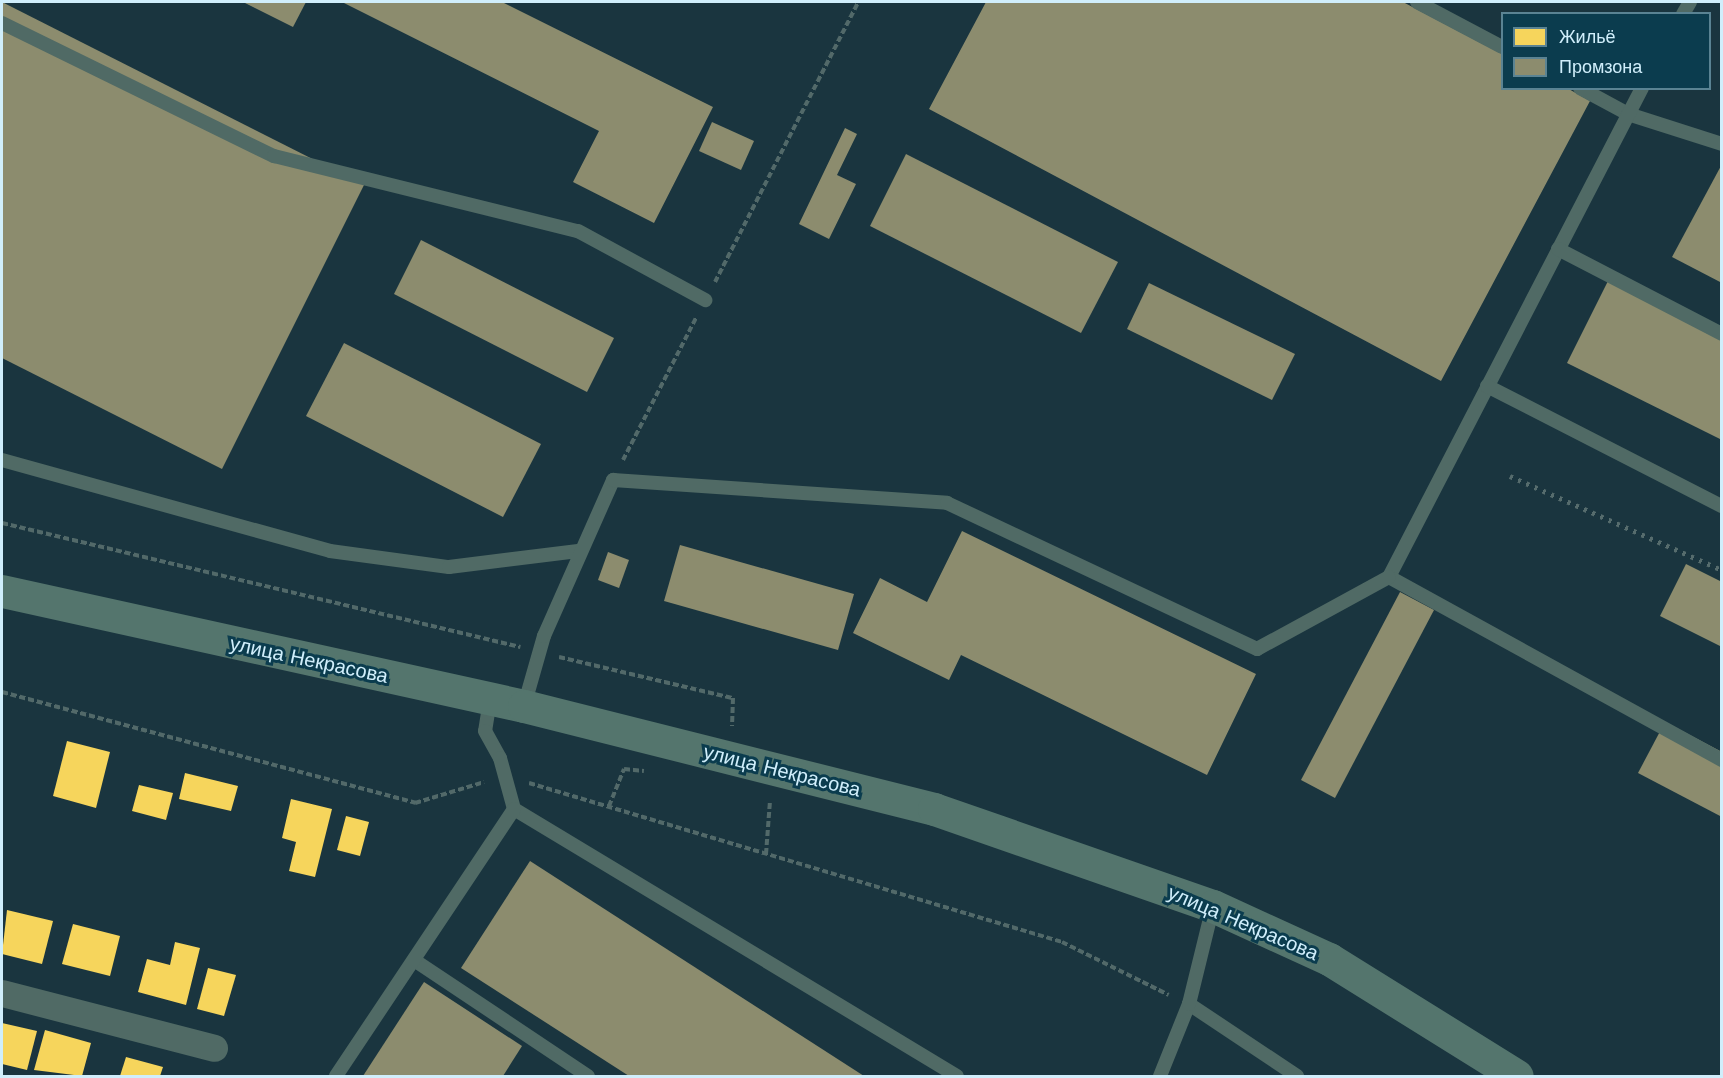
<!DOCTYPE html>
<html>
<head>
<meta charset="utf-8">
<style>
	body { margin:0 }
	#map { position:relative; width:1723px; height:1078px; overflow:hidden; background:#1a353f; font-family:"Work Sans",sans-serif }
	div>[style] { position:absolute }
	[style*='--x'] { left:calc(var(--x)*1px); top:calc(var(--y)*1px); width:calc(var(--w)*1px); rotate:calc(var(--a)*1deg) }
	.homes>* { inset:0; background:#f6d55c }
	.industry>* { inset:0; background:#8c8c6e }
	.path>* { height:4px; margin-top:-2px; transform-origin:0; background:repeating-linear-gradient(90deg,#526969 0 6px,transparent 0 9px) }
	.lane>* { height:14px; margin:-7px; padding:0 7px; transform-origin:7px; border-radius:7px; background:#506a65 }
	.street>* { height:27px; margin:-13.5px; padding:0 13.5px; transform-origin:13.5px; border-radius:13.5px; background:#506a65 }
	.primary>* { height:33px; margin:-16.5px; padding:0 16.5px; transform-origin:16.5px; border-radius:16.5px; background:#54756d }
	.rail>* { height:4.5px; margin-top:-2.25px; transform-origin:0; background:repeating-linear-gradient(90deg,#566c6d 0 3px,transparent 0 9px) }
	span { translate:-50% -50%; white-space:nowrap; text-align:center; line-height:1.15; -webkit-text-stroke:6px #0b3c4e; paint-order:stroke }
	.street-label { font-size:20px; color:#d0eefb }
	.frame { position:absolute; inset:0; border:3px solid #d0eefb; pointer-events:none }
	.legend { position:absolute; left:1501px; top:12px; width:210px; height:78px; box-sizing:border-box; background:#0b3c4e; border:2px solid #5a8393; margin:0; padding:8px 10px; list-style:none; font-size:18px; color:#d0eefb }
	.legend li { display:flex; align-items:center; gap:12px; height:30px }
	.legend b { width:30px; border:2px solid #5a8393 }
</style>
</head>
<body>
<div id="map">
	<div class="homes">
		<i style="clip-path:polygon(67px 741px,110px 752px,96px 808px,53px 796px)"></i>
		<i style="clip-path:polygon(185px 773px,238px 786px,231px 811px,179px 799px)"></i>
		<i style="clip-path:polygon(139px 785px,173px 793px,166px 820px,132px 811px)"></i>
		<i style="clip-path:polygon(291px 799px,332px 809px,315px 877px,289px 871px,296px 842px,282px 838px)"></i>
		<i style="clip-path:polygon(346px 816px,369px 822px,360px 856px,337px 850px)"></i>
		<i style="clip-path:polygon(7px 910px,53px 921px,42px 964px,2px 954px)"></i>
		<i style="clip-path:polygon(73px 924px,120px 936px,110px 976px,62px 964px)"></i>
		<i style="clip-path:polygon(175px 942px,200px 948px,186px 1005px,138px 992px,147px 959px,170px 965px)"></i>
		<i style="clip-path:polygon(208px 968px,236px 975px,224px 1016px,197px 1009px)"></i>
		<i style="clip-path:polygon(2px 1023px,37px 1031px,27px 1070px,2px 1064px)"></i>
		<i style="clip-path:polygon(45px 1030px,91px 1043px,82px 1076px,34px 1070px)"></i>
		<i style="clip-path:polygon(126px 1057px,163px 1067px,160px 1076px,120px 1076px)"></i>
	</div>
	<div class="industry">
		<i style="clip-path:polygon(2px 2px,364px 185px,222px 469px,2px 358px)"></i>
		<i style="clip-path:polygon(243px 2px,306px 2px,293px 27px)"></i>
		<i style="clip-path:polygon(342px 2px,502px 2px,713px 107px,654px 223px,573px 182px,599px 131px)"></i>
		<i style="clip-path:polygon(986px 2px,1403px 2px,1502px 54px,1502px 88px,1567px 88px,1590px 101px,1441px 381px,929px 109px)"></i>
		<i style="clip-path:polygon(712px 122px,754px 141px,741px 170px,699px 151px)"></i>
		<i style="clip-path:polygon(845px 128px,857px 134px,837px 175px,856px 184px,829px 239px,799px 224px)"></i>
		<i style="clip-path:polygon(906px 154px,1118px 262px,1081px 333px,870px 226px)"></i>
		<i style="clip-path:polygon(1722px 164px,1722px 283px,1672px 257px)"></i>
		<i style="clip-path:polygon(421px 240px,614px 338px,587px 392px,394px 294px)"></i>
		<i style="clip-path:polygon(1612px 273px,1722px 328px,1722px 440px,1567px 363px)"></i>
		<i style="clip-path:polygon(1149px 283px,1295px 354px,1272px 400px,1127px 329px)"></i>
		<i style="clip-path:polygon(344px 343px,541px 444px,503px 517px,306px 416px)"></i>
		<i style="clip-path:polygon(962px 531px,1256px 674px,1207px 775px,961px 655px,949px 680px,853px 633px,880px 578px,927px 602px)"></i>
		<i style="clip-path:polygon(680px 545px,854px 594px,838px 650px,664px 601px)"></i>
		<i style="clip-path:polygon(608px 552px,629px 560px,619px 588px,598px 580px)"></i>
		<i style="clip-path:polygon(1686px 564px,1722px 582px,1722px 647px,1660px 616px)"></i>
		<i style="clip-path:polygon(1400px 592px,1434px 610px,1335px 798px,1301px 780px)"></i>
		<i style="clip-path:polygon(1665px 722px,1722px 752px,1722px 817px,1638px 773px)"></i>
		<i style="clip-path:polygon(530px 861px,864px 1076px,629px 1076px,461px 968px)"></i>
		<i style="clip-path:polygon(424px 982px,522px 1046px,503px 1076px,363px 1076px)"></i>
	</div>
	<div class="path">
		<i style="--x:715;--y:282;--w:314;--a:-62.9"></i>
		<i style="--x:623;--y:460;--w:160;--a:-62.8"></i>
		<i style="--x:2;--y:523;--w:533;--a:13.46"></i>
		<i style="--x:559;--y:657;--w:179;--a:13.3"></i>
		<i style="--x:733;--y:698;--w:28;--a:92"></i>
		<i style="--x:2;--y:692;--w:428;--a:15"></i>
		<i style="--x:415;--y:803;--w:72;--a:-16.9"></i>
		<i style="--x:529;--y:783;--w:556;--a:16.61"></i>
		<i style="--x:1062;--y:942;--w:119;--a:26.4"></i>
		<i style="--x:609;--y:806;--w:40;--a:-68"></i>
		<i style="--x:624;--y:769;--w:20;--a:6"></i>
		<i style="--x:766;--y:854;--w:53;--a:-85.7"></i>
	</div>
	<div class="lane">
		<i style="--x:1417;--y:2;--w:96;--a:27.9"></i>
		<i style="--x:1683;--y:14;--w:14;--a:-60"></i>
		<i style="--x:2;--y:23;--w:303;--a:26.1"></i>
		<i style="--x:274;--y:156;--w:313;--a:13.9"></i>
		<i style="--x:578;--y:231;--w:145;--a:28.5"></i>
		<i style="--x:1580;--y:88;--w:55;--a:28.4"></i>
		<i style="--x:1628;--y:114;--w:99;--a:17.7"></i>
		<i style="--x:1642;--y:88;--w:551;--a:117.36"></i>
		<i style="--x:1389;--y:577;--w:380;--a:28.8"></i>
		<i style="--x:1558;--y:249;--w:185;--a:27.4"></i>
		<i style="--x:1487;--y:386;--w:264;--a:27.1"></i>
		<i style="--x:2;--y:460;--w:340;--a:15.5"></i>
		<i style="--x:330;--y:551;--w:120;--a:7.7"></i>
		<i style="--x:449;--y:567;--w:130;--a:-7.1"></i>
		<i style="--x:490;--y:700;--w:31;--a:99"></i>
		<i style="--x:485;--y:731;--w:31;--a:61"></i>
		<i style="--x:500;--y:758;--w:53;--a:74.6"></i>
		<i style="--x:514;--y:809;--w:517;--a:31.08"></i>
		<i style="--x:524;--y:706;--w:73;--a:-74.1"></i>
		<i style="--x:544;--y:636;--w:171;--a:-66.1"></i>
		<i style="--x:613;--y:480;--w:335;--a:3.9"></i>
		<i style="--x:947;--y:503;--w:343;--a:25.2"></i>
		<i style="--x:1257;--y:649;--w:150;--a:-28.6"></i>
		<i style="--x:414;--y:960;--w:209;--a:33.7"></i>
		<i style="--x:1189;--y:1004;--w:130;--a:33.7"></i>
		<i style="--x:336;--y:1076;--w:321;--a:-56.3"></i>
		<i style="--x:1160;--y:1076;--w:78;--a:-68.1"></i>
		<i style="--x:1189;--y:1004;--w:101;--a:-76.2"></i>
	</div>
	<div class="street">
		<i style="--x:2;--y:993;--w:219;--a:14.5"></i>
	</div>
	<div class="primary">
		<i style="--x:2;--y:591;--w:535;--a:12.42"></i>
		<i style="--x:524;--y:706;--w:423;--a:14.1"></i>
		<i style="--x:934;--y:809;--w:295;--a:19.2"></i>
		<i style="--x:1213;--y:906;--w:128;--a:24.6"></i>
		<i style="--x:1329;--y:959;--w:221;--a:31.9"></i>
	</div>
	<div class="rail">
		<i style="--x:1510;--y:476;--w:232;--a:23.9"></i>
	</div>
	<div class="street-label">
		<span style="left:309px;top:660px;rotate:12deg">улица Некрасова</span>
		<span style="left:782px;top:771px;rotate:14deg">улица Некрасова</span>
		<span style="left:1243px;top:923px;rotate:23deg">улица Некрасова</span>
	</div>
	<div class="frame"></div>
	<ul class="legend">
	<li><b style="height:16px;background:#f6d55c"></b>Жильё</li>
	<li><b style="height:16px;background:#8c8c6e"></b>Промзона</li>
	</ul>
</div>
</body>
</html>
